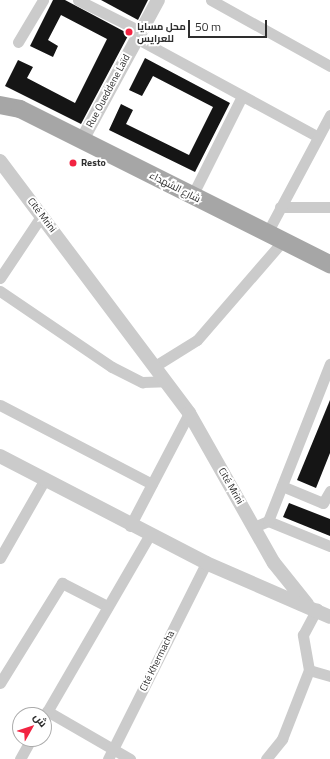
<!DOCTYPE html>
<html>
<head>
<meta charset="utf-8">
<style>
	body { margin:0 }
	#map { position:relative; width:330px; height:759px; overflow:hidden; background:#fff; font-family:"Titillium Web",Cairo,sans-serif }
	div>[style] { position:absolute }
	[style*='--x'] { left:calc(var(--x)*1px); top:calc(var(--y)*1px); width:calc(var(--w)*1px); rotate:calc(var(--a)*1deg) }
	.building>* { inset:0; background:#151515 }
	.minor>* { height:11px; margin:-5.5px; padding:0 5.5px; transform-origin:5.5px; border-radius:5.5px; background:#cbcbcb }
	.tertiary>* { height:14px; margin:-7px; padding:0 7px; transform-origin:7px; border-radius:7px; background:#cbcbcb }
	.primary>* { height:18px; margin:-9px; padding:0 9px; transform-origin:9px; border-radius:9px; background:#a6a6a6 }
	.dots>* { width:11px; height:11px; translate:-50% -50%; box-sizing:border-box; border:2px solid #fff; border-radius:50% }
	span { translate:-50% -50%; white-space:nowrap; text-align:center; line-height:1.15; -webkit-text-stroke:4px #fff; paint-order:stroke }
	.poi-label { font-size:10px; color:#2e2e2e; font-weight:700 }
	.left { translate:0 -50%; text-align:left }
	.street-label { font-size:10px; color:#2e2e2e }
	.north { position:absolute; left:12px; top:707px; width:40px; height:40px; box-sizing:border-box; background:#fff; border:1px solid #ababab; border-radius:50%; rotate:51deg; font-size:11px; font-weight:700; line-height:16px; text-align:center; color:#2e2e2e }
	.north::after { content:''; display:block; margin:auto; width:14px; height:18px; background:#f22442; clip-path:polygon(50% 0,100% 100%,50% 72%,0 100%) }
	.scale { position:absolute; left:188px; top:20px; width:79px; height:18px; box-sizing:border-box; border:2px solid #2e2e2e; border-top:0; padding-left:5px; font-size:12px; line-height:14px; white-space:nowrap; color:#2e2e2e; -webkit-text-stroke:3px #fff; paint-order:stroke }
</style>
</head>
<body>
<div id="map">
	<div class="building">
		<i style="clip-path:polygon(53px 0,65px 0,129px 34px,81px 124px,5px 86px,18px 60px,33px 67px,27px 78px,75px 103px,107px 39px,61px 15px,48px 40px,58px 46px,53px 57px,30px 46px)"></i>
		<i style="clip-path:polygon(101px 0,148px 0,138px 20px)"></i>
		<i style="clip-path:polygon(145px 58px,230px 103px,195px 172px,109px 130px,121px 104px,133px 110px,126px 124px,189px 155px,213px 107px,153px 76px,142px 96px,129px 90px)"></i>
		<i style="clip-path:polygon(330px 400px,330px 453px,316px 488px,297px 480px)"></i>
		<i style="clip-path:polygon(289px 503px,330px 519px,330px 536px,283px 517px)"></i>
	</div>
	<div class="minor">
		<i style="--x:78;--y:0;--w:69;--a:26.6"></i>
		<i style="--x:211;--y:0;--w:136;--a:29"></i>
		<i style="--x:136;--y:38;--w:207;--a:28.5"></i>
		<i style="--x:18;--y:42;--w:49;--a:-59.2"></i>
		<i style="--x:192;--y:196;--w:112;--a:-63.4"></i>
		<i style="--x:280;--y:207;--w:50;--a:0"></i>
		<i style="--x:266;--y:235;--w:136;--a:-61.9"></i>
		<i style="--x:0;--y:278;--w:76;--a:-56.3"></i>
		<i style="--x:0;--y:291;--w:135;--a:34.2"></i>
		<i style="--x:112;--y:367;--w:34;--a:27"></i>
		<i style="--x:142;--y:382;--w:24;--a:-2"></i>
		<i style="--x:155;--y:366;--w:49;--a:-31.8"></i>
		<i style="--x:197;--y:340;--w:130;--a:-49.1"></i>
		<i style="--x:0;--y:405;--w:171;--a:27.5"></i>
		<i style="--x:282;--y:486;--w:44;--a:22.5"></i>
		<i style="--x:323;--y:503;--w:14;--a:-60"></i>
		<i style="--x:268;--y:521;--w:67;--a:22"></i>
		<i style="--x:130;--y:526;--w:127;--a:-62.4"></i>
		<i style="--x:254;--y:527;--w:15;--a:-23"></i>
		<i style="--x:268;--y:521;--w:169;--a:-68.5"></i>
		<i style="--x:0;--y:558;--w:89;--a:-60.3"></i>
		<i style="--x:309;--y:670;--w:22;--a:16"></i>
		<i style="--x:0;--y:683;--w:118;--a:-58.2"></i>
		<i style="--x:62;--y:583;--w:51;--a:27.1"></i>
		<i style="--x:47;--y:711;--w:96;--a:30"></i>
		<i style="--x:44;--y:717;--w:209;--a:-59.9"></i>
		<i style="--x:20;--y:759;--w:23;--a:-61"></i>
		<i style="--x:108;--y:759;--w:219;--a:-63.4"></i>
		<i style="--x:266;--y:759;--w:26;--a:-51"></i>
		<i style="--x:282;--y:739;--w:74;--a:-68.6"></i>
		<i style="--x:309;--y:670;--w:36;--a:-100"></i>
		<i style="--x:303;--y:635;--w:30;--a:-62"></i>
	</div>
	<div class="tertiary">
		<i style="--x:82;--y:140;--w:159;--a:-61.5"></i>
		<i style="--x:0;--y:161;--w:315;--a:53.1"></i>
		<i style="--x:189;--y:413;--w:172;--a:60.5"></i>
		<i style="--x:274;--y:563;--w:53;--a:51.2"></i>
		<i style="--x:0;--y:456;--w:232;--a:27.4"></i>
		<i style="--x:206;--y:563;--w:135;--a:23.5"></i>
	</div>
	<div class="primary">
		<i style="--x:0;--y:105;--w:20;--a:11"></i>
		<i style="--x:20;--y:109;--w:347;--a:26.6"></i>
	</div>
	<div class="dots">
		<i style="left:129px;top:32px;background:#f22442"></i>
		<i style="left:73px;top:163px;background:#f22442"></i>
	</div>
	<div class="poi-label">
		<span class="left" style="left:137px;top:32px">محل مسايا<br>للعرايس</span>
		<span class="left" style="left:81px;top:163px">Resto</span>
	</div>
	<div class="street-label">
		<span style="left:108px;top:91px;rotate:-62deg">Rue Oueddene Laïd</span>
		<span style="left:175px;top:187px;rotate:27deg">شارع الشهداء</span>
		<span style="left:42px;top:215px;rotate:53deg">Cité Mrini</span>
		<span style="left:231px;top:486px;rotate:60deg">Cité Mrini</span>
		<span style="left:157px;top:661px;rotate:-64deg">Cité Khermacha</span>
	</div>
	<div class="north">ش</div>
	<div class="scale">50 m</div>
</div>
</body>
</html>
